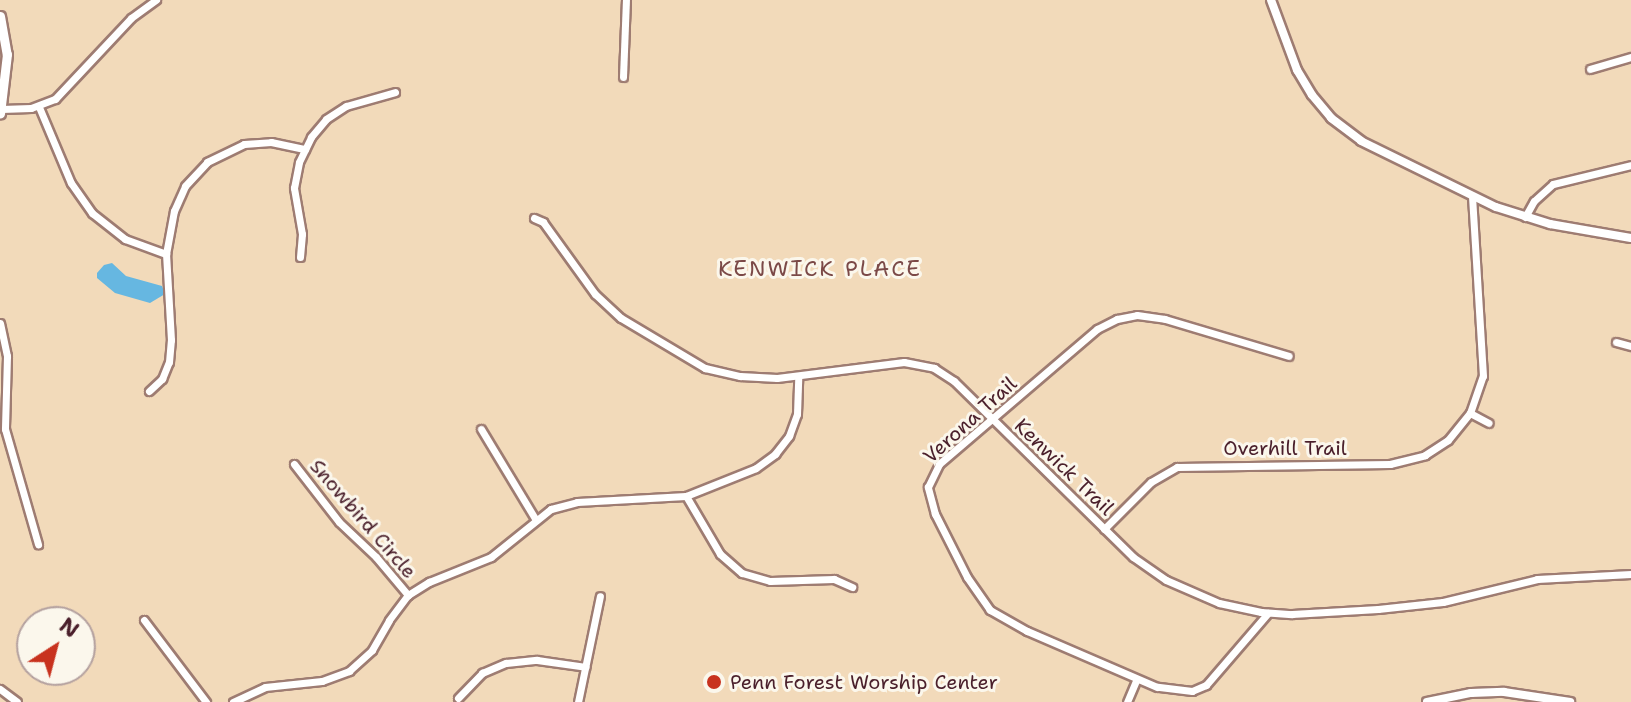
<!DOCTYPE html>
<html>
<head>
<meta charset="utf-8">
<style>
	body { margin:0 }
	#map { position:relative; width:1631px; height:702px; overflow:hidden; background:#f2daba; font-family:"Shantell Sans",sans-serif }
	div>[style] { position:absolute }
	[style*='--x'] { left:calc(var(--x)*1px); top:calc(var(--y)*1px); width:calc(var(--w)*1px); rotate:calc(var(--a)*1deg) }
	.water>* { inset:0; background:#66b7e1 }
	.roads { filter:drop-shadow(2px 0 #9e7c72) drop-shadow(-2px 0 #9e7c72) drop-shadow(0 2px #9e7c72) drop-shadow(0 -2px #9e7c72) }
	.minor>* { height:7px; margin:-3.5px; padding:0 3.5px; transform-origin:3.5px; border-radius:3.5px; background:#fff }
	.tertiary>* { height:8px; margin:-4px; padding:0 4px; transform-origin:4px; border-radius:4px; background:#fff }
	.secondary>* { height:9px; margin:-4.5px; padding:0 4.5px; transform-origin:4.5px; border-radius:4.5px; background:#fff }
	.dots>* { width:22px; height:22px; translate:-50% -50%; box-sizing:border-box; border:4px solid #fbf7ec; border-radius:50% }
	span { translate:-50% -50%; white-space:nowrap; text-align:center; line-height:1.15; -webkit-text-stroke:6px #fbf7ec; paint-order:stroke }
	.street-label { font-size:20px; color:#4a1f2b }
	.poi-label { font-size:20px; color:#4a1f2b }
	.left { translate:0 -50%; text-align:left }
	.neighbourhood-label { font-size:22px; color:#7b4947; letter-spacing:2px }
	.north { position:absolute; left:16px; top:606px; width:80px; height:80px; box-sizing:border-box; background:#fbf7ec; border:2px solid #b4a19f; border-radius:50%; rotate:36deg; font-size:22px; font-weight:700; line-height:32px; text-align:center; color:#4a1f2b }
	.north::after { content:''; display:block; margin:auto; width:28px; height:36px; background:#c8321e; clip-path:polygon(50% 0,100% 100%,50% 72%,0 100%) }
</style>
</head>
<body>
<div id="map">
	<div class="water">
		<i style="clip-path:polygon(112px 263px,126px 276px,162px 286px,165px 294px,150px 303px,115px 293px,97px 278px,97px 273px,104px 265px)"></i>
	</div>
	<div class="roads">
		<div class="minor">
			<i style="--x:1590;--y:69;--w:43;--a:-16.3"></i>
			<i style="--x:623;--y:77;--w:77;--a:-87.8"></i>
			<i style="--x:39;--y:107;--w:82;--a:67.2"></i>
			<i style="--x:71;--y:183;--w:37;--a:55"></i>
			<i style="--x:92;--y:213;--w:42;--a:38.2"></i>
			<i style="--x:125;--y:239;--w:44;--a:20.1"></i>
			<i style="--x:1;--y:109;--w:30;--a:-2"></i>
			<i style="--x:31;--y:108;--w:26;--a:-21"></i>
			<i style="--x:55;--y:99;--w:111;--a:-46.8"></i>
			<i style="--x:131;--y:18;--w:31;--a:-36"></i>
			<i style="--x:1525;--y:217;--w:18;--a:-61"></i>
			<i style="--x:1534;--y:201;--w:25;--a:-42"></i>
			<i style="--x:1553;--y:184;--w:80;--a:-13.7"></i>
			<i style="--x:534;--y:218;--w:10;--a:24"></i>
			<i style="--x:543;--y:222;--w:89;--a:54.2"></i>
			<i style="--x:595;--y:294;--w:35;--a:43"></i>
			<i style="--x:621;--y:318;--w:98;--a:30.8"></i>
			<i style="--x:705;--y:368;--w:36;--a:13"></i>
			<i style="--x:740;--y:376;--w:37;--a:3"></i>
			<i style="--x:777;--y:378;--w:128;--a:-7.2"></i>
			<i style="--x:904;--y:362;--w:31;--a:11"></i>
			<i style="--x:934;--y:368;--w:24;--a:33"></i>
			<i style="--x:954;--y:381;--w:251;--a:44.5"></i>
			<i style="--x:1133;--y:557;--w:40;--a:34.9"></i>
			<i style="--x:1166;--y:580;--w:58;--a:23.5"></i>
			<i style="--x:1219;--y:603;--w:43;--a:12.1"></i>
			<i style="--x:1261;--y:612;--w:31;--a:4"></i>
			<i style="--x:1292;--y:614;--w:86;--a:-3.3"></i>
			<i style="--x:1378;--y:609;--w:65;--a:-6.1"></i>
			<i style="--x:1443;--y:602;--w:97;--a:-13.7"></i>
			<i style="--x:1537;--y:579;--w:94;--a:-3"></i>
			<i style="--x:300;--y:257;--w:23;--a:-85"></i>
			<i style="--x:302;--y:234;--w:47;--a:-99.9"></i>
			<i style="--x:294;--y:188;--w:26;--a:-79"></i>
			<i style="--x:299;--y:162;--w:28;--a:-64"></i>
			<i style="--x:311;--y:137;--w:23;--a:-50"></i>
			<i style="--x:326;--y:119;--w:24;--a:-33"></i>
			<i style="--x:346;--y:106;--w:51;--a:-15.9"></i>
			<i style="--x:0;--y:323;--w:34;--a:78"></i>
			<i style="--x:7;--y:356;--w:73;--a:91.6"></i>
			<i style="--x:5;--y:429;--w:120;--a:74"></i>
			<i style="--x:1616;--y:342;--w:16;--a:15"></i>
			<i style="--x:149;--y:391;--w:18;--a:-43"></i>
			<i style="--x:162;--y:379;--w:18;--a:-68"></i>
			<i style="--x:169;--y:362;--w:22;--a:-85"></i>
			<i style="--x:171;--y:340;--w:86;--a:-93.3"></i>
			<i style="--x:166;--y:254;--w:44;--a:-79.5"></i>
			<i style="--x:174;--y:211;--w:27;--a:-66"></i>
			<i style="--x:185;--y:186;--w:33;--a:-47"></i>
			<i style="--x:207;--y:162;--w:41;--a:-25.9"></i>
			<i style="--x:244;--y:144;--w:27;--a:-4"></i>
			<i style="--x:271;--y:142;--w:35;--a:12"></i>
			<i style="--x:1470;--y:413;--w:21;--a:28"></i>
			<i style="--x:481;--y:429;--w:106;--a:58.9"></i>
			<i style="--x:294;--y:464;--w:73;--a:52.2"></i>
			<i style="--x:339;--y:522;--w:51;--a:43.4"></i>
			<i style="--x:376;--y:557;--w:50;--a:49.9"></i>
			<i style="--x:686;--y:496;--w:67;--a:59.6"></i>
			<i style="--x:720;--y:554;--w:29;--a:41"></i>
			<i style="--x:742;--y:573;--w:29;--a:16"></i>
			<i style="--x:770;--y:581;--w:64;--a:-1.8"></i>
			<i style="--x:834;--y:579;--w:20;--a:24"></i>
			<i style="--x:1104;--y:529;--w:66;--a:-45"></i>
			<i style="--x:1151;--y:482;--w:30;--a:-30"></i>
			<i style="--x:1177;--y:467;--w:213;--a:-0.8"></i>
			<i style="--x:1390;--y:464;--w:36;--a:-14"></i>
			<i style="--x:1425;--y:455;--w:27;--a:-33"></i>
			<i style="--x:1448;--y:440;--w:35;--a:-51"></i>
			<i style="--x:1470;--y:413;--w:39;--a:-71"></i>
			<i style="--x:1483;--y:376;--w:178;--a:-93.5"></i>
			<i style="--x:1268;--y:613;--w:95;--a:130.7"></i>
			<i style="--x:1206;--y:685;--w:15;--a:157"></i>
			<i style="--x:1192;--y:691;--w:35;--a:-173"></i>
			<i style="--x:1157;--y:687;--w:142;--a:-156.7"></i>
			<i style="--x:1027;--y:631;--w:43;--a:-150.4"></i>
			<i style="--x:990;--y:610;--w:40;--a:-124.9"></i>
			<i style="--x:967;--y:577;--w:71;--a:-116.9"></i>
			<i style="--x:935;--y:514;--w:28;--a:-105"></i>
			<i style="--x:928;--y:487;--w:25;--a:-64"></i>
			<i style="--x:939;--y:464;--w:208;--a:-40.5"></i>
			<i style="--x:1097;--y:329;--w:22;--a:-27"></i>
			<i style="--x:1117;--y:319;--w:20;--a:-11"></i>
			<i style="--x:1137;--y:315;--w:28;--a:8"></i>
			<i style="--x:1165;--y:319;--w:129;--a:16.6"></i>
			<i style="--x:144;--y:620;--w:103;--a:52.9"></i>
			<i style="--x:0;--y:689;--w:21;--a:37"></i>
			<i style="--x:458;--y:698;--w:35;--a:-46"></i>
			<i style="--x:482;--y:673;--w:26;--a:-23"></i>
			<i style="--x:506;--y:663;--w:31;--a:-6"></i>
			<i style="--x:537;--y:660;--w:49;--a:8.1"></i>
			<i style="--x:233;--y:702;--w:35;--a:-25"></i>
			<i style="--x:265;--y:687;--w:57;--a:-6"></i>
			<i style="--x:322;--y:681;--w:29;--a:-20"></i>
			<i style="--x:349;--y:671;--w:31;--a:-42"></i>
			<i style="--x:372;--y:650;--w:34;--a:-60"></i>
			<i style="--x:389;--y:620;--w:31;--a:-53"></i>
			<i style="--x:408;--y:595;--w:25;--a:-32"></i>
			<i style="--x:429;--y:582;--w:67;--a:-22"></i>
			<i style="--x:491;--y:557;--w:77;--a:-38.7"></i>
			<i style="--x:551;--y:509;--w:27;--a:-15"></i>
			<i style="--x:577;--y:502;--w:109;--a:-3.2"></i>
			<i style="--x:686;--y:496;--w:75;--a:-21.8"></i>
			<i style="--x:756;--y:468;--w:24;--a:-36"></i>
			<i style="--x:775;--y:454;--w:23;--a:-52"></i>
			<i style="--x:789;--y:436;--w:23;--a:-70"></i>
			<i style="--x:797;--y:414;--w:38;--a:-88"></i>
			<i style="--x:578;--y:702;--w:108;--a:-78.3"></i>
			<i style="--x:1127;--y:702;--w:25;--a:-67"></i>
		</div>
		<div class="tertiary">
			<i style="--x:1271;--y:0;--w:75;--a:69.6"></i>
			<i style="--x:1297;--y:70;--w:29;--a:59"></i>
			<i style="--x:1312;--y:95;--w:30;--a:50"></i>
			<i style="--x:1331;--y:118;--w:38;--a:37"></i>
			<i style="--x:1361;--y:141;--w:150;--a:26.1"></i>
			<i style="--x:1496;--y:207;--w:57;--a:17.5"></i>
			<i style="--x:1550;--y:224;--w:82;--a:9.8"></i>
			<i style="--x:1427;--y:702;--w:45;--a:-11.6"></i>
			<i style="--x:1471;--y:693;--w:33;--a:-2"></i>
			<i style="--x:1504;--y:692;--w:67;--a:8.6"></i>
		</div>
		<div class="secondary">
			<i style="--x:0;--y:16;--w:39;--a:80"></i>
			<i style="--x:7;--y:54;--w:60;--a:96.7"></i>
		</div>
	</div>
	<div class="dots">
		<i style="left:714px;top:682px;background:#c8321e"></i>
	</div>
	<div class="street-label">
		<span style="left:970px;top:420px;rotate:-42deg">Verona Trail</span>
		<span style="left:1285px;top:448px">Overhill Trail</span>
		<span style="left:1064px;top:467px;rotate:44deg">Kenwick Trail</span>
		<span style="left:363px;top:519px;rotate:49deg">Snowbird Circle</span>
	</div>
	<div class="poi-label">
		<span class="left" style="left:730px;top:682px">Penn Forest Worship Center</span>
	</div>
	<div class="neighbourhood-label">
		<span style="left:820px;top:269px">KENWICK PLACE</span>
	</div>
	<div class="north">N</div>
</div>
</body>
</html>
